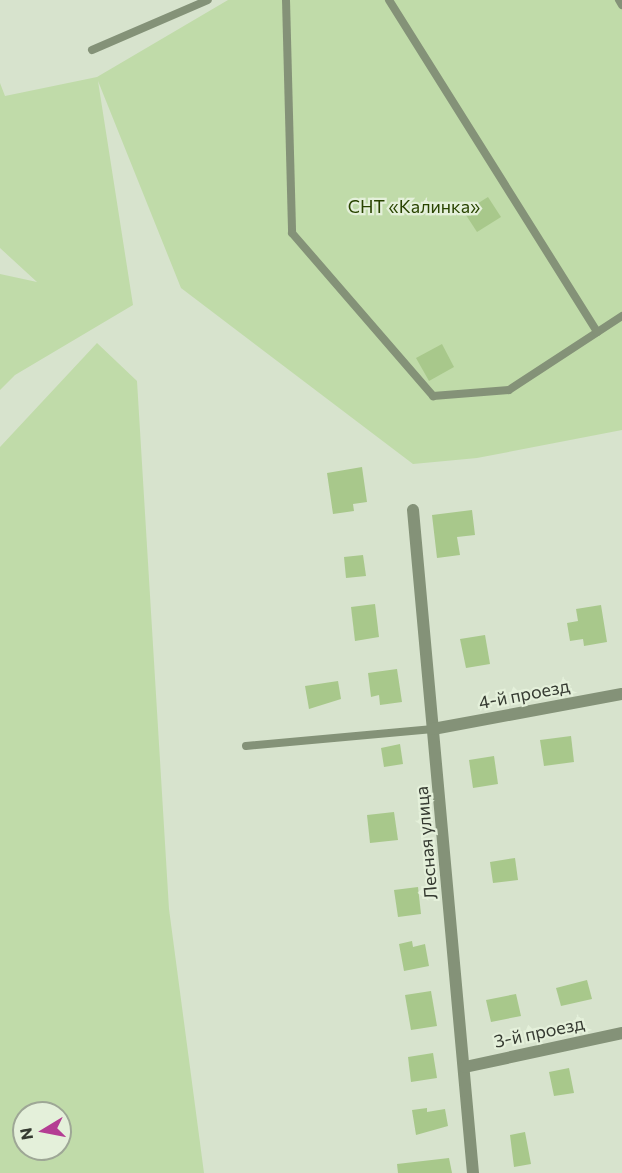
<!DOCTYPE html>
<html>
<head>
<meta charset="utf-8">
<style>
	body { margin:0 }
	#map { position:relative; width:622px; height:1173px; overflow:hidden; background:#d7e3cd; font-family:Commissioner,sans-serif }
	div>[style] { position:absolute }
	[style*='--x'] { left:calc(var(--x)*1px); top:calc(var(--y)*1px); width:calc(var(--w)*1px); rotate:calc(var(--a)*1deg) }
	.green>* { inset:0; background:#c0dba9 }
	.building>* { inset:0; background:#a8c88b }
	.service>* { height:8px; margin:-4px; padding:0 4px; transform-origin:4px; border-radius:4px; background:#849278 }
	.minor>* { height:12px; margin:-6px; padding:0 6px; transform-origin:6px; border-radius:6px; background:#849278 }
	span { translate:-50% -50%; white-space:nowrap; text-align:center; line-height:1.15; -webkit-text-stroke:4.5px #e4f0da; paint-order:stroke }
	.park-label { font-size:18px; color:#294400 }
	.street-label { font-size:18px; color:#353a31 }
	.north { position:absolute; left:12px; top:1101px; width:60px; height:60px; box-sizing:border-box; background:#e4f0da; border:2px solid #9ea796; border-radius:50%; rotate:260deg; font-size:16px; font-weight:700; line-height:24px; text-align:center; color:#353a31 }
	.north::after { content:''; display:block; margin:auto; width:21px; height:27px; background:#b43d93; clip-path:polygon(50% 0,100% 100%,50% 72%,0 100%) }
</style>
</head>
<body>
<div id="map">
	<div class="green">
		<i style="clip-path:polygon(228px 0,622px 0,622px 430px,477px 458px,413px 464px,181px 288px,98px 81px,133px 305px,15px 375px,0 390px,0 274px,37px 282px,0 248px,0 83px,5px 96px,97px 77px)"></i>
		<i style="clip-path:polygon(evenodd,97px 343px,137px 381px,169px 909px,204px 1173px,0 1173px,0 447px,97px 343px,24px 1113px,60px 1113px,60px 1149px,24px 1149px,24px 1113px)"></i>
	</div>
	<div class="building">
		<i style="clip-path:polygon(488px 197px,501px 217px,477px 232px,464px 212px)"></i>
		<i style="clip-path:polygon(442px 344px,454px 367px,429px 381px,416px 358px)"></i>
		<i style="clip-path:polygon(362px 467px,367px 502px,353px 504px,354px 511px,333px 514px,327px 473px)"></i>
		<i style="clip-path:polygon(472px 510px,475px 535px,457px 537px,460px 555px,437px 558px,432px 515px)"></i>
		<i style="clip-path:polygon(363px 555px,366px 576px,346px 578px,344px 557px)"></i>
		<i style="clip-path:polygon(375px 604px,379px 637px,355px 641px,351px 607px)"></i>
		<i style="clip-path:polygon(601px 605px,607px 642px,584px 646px,583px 639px,570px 641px,567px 623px,578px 621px,576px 609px)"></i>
		<i style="clip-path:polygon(485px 635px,490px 664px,466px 668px,460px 639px)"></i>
		<i style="clip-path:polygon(397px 669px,402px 702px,380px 705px,379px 695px,371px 697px,368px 673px)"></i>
		<i style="clip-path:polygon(338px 681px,341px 699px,309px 709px,305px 686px)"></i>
		<i style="clip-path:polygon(571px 736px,574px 762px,544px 766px,540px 740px)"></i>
		<i style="clip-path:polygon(400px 744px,403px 764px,384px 767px,381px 748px)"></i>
		<i style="clip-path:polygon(494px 756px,498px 784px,473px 788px,469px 760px)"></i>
		<i style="clip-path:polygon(394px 812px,398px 840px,370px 843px,367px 815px)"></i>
		<i style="clip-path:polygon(515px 858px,518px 880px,493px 883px,490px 862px)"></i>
		<i style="clip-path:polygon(418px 887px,421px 914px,398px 917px,394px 890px)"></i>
		<i style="clip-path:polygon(412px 941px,413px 947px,425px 944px,429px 966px,404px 971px,399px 944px)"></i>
		<i style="clip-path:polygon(587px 980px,592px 999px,561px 1006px,556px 988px)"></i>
		<i style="clip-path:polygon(431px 991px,437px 1026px,411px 1030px,405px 995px)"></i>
		<i style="clip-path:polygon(516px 994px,521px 1016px,491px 1022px,486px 1000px)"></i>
		<i style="clip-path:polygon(433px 1053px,437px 1078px,411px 1082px,408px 1057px)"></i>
		<i style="clip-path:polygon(569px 1068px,574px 1093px,554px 1096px,549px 1072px)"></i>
		<i style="clip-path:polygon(427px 1108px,427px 1112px,445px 1109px,448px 1126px,416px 1135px,412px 1110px)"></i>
		<i style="clip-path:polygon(525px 1132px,531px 1164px,514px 1167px,510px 1135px)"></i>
		<i style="clip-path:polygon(449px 1158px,452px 1173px,398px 1173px,397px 1164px)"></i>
	</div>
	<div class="service">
		<i style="--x:286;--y:0;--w:233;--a:88.5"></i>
		<i style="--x:292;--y:233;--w:216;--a:49.1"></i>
		<i style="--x:433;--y:396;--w:76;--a:-4.5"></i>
		<i style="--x:509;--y:390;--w:135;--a:-33.2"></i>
		<i style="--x:389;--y:0;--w:392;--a:57.9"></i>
		<i style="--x:619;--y:0;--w:6;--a:59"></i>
		<i style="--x:92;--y:50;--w:126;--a:-23.3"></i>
		<i style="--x:246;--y:746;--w:188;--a:-5.2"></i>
	</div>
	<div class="minor">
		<i style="--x:413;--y:510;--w:666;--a:84.83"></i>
		<i style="--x:433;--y:729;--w:192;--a:-10.5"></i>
		<i style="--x:465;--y:1067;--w:161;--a:-12.2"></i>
	</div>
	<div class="park-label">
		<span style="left:414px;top:206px">СНТ «Калинка»</span>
	</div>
	<div class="street-label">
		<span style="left:524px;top:694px;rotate:-11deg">4-й проезд</span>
		<span style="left:426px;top:843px;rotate:-95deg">Лесная улица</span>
		<span style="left:539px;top:1032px;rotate:-12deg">3-й проезд</span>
	</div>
	<div class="north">N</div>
</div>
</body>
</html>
